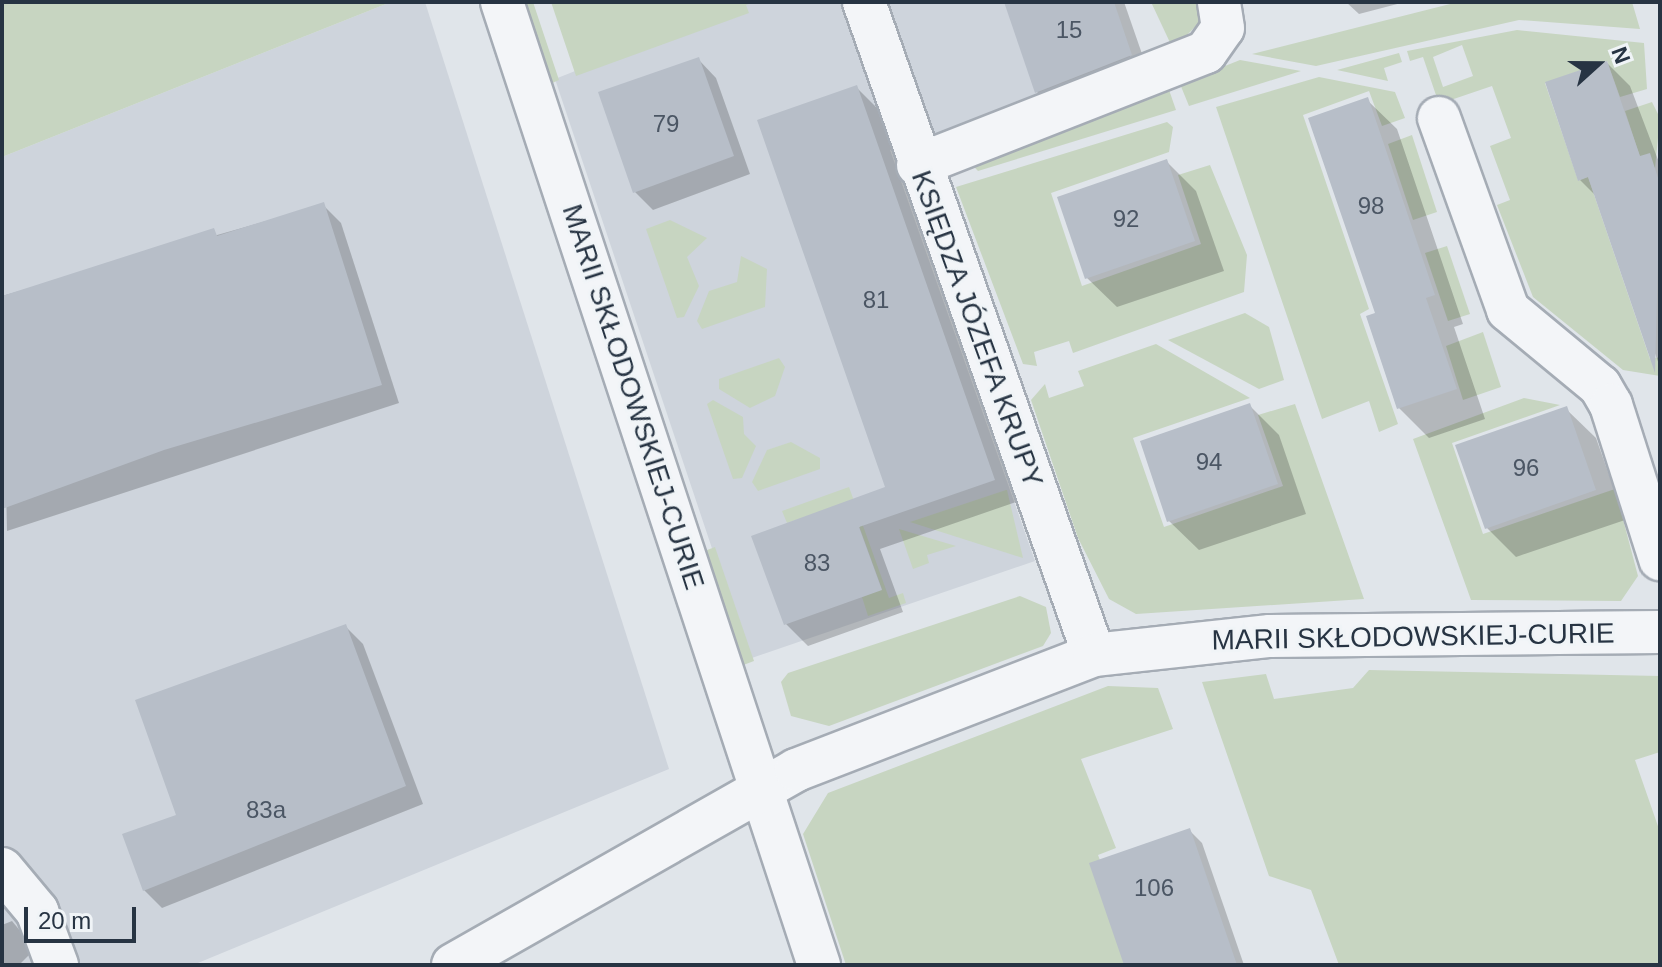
<!DOCTYPE html>
<html>
<head>
<meta charset="utf-8">
<style>
	body { margin:0 }
	#map { position:relative; width:1662px; height:967px; overflow:hidden; background:#e0e5ea; font-family:Helvetica,sans-serif }
	div>[style] { position:absolute }
	[style*='--x'] { left:calc(var(--x)*1px); top:calc(var(--y)*1px); width:calc(var(--w)*1px); rotate:calc(var(--a)*1deg) }
	.built>* { inset:0; background:#ced4dc }
	.green>* { inset:0; background:#c7d5c1 }
	.shadow>* { inset:0; background:#0003 }
	.building>* { inset:0; background:#b7bec8 }
	.roads { filter:drop-shadow(2px 0 #a5acb5) drop-shadow(-2px 0 #a5acb5) drop-shadow(0 2px #a5acb5) drop-shadow(0 -2px #a5acb5) }
	.minor>* { height:42px; margin:-21px; padding:0 21px; transform-origin:21px; border-radius:21px; background:#f3f5f8 }
	span { translate:-50% -50%; white-space:nowrap; text-align:center; line-height:1.15; -webkit-text-stroke:6px #f0f4f7; paint-order:stroke }
	.number-label { font-size:24px; color:#4b5664 }
	.number-label span { -webkit-text-stroke-width:0 }
	.street-label { font-size:28px; color:#273443 }
	.frame { position:absolute; inset:0; border:4px solid #273443; pointer-events:none }
	.north { position:absolute; left:1558px; top:24px; width:80px; height:80px; -webkit-text-stroke:6px #f0f4f7; paint-order:stroke; rotate:69deg; font-size:22px; font-weight:700; line-height:32px; text-align:center; color:#273443 }
	.north::after { content:''; display:block; margin:auto; width:28px; height:36px; background:#273443; clip-path:polygon(50% 0,100% 100%,50% 72%,0 100%) }
	.scale { position:absolute; left:24px; top:907px; width:112px; height:36px; box-sizing:border-box; border:4px solid #273443; border-top:0; padding-left:10px; font-size:24px; line-height:28px; white-space:nowrap; color:#273443; -webkit-text-stroke:6px #f0f4f7; paint-order:stroke }
</style>
</head>
<body>
<div id="map">
	<div class="built">
		<i style="clip-path:polygon(391px 2px,425px 2px,669px 769px,193px 965px,2px 965px,2px 157px)"></i>
		<i style="clip-path:polygon(749px 2px,1112px 2px,1132px 63px,890px 150px,1035px 561px,749px 659px,555px 79px)"></i>
	</div>
	<div class="green">
		<i style="clip-path:polygon(2px 2px,391px 2px,2px 157px)"></i>
		<i style="clip-path:polygon(514px 2px,533px 2px,559px 80px,550px 84px)"></i>
		<i style="clip-path:polygon(551px 2px,754px 2px,746px 5px,749px 13px,576px 76px)"></i>
		<i style="clip-path:polygon(1151px 2px,1205px 2px,1203px 19px,1173px 49px)"></i>
		<i style="clip-path:polygon(1458px 2px,1632px 2px,1640px 29px,1519px 20px,1316px 66px,1252px 54px)"></i>
		<i style="clip-path:polygon(evenodd,1517px 30px,1644px 43px,1647px 89px,1620px 97px,1607px 61px,1545px 83px,1578px 180px,1588px 177px,1650px 359px,1660px 357px,1660px 376px,1623px 370px,1533px 297px,1497px 205px,1510px 200px,1490px 146px,1511px 138px,1492px 86px,1439px 104px,1423px 57px,1410px 61px,1407px 51px,1517px 30px,1462px 45px,1473px 76px,1443px 87px,1433px 57px,1462px 45px)"></i>
		<i style="clip-path:polygon(1399px 53px,1402px 62px,1384px 68px,1388px 81px,1337px 70px)"></i>
		<i style="clip-path:polygon(1240px 60px,1301px 71px,1189px 106px,1180px 84px)"></i>
		<i style="clip-path:polygon(1319px 77px,1395px 92px,1405px 118px,1382px 126px,1369px 91px,1303px 115px,1369px 309px,1360px 314px,1398px 424px,1379px 432px,1369px 401px,1322px 419px,1216px 107px)"></i>
		<i style="clip-path:polygon(1168px 87px,1176px 110px,978px 171px,965px 157px)"></i>
		<i style="clip-path:polygon(1652px 102px,1660px 118px,1655px 168px,1640px 157px,1625px 111px)"></i>
		<i style="clip-path:polygon(1167px 122px,1173px 127px,1169px 152px,1051px 193px,1082px 286px,1201px 244px,1178px 175px,1210px 165px,1247px 255px,1244px 292px,1073px 353px,1069px 341px,1034px 352px,1037px 366px,1023px 364px,956px 187px)"></i>
		<i style="clip-path:polygon(1412px 135px,1437px 212px,1413px 220px,1388px 144px)"></i>
		<i style="clip-path:polygon(670px 220px,707px 238px,687px 257px,699px 286px,684px 317px,677px 318px,646px 229px)"></i>
		<i style="clip-path:polygon(1447px 246px,1470px 314px,1448px 321px,1425px 253px)"></i>
		<i style="clip-path:polygon(741px 256px,767px 269px,765px 307px,702px 329px,697px 321px,709px 291px,737px 282px)"></i>
		<i style="clip-path:polygon(1245px 313px,1269px 327px,1284px 380px,1259px 389px,1168px 340px)"></i>
		<i style="clip-path:polygon(1483px 332px,1501px 387px,1463px 400px,1446px 346px)"></i>
		<i style="clip-path:polygon(1156px 344px,1250px 398px,1133px 438px,1164px 527px,1283px 486px,1258px 415px,1295px 404px,1364px 599px,1136px 614px,1109px 599px,1078px 538px,1031px 400px,1045px 384px,1049px 398px,1084px 386px,1078px 371px)"></i>
		<i style="clip-path:polygon(779px 358px,785px 367px,775px 396px,750px 408px,719px 389px,719px 379px)"></i>
		<i style="clip-path:polygon(1524px 398px,1560px 405px,1452px 443px,1483px 534px,1615px 489px,1638px 576px,1621px 601px,1471px 600px,1413px 439px)"></i>
		<i style="clip-path:polygon(713px 400px,743px 417px,744px 434px,756px 446px,742px 478px,733px 479px,707px 404px)"></i>
		<i style="clip-path:polygon(791px 442px,820px 458px,820px 469px,758px 491px,752px 482px,767px 450px)"></i>
		<i style="clip-path:polygon(849px 487px,889px 598px,903px 593px,906px 603px,868px 616px,862px 597px,882px 589px,850px 501px,787px 523px,782px 511px)"></i>
		<i style="clip-path:polygon(1007px 490px,1023px 558px,910px 522px,1006px 490px)"></i>
		<i style="clip-path:polygon(899px 529px,956px 546px,927px 555px,929px 563px,913px 569px)"></i>
		<i style="clip-path:polygon(715px 547px,754px 661px,738px 667px,702px 552px)"></i>
		<i style="clip-path:polygon(1020px 596px,1046px 607px,1051px 633px,1043px 646px,829px 726px,791px 716px,781px 682px,788px 673px)"></i>
		<i style="clip-path:polygon(1369px 670px,1660px 676px,1660px 752px,1635px 760px,1660px 832px,1660px 965px,1339px 965px,1311px 890px,1269px 876px,1202px 682px,1266px 674px,1274px 699px,1353px 688px)"></i>
		<i style="clip-path:polygon(1108px 686px,1158px 688px,1173px 729px,1081px 759px,1116px 848px,1098px 855px,1140px 965px,846px 965px,803px 834px,828px 793px)"></i>
	</div>
	<div class="shadow">
		<i style="clip-path:polygon(1006px 2px,1124px 2px,1149px 74px,1055px 110px,1036px 91px)"></i>
		<i style="clip-path:polygon(1346px 2px,1405px 2px,1359px 14px)"></i>
		<i style="clip-path:polygon(698px 59px,716px 78px,750px 174px,653px 210px,635px 192px)"></i>
		<i style="clip-path:polygon(1607px 63px,1630px 86px,1660px 165px,1660px 367px,1597px 197px,1580px 180px)"></i>
		<i style="clip-path:polygon(856px 87px,878px 109px,1016px 502px,880px 549px,903px 612px,808px 646px,786px 624px,888px 489px)"></i>
		<i style="clip-path:polygon(1367px 100px,1397px 129px,1463px 324px,1454px 327px,1485px 419px,1429px 438px,1399px 408px,1368px 318px,1377px 315px)"></i>
		<i style="clip-path:polygon(1167px 162px,1196px 191px,1224px 271px,1117px 307px,1087px 278px)"></i>
		<i style="clip-path:polygon(323px 205px,341px 223px,399px 403px,7px 531px,2px 296px)"></i>
		<i style="clip-path:polygon(1249px 405px,1279px 435px,1306px 514px,1199px 550px,1169px 521px)"></i>
		<i style="clip-path:polygon(1566px 409px,1596px 438px,1625px 520px,1516px 557px,1487px 528px)"></i>
		<i style="clip-path:polygon(345px 626px,363px 644px,423px 804px,162px 908px,144px 890px,179px 816px)"></i>
		<i style="clip-path:polygon(1190px 831px,1202px 843px,1244px 965px,1126px 965px)"></i>
		<i style="clip-path:polygon(12px 921px,35px 949px,19px 965px,2px 965px,2px 925px)"></i>
	</div>
	<div class="building">
		<i style="clip-path:polygon(1004px 2px,1114px 2px,1132px 55px,1035px 93px)"></i>
		<i style="clip-path:polygon(699px 57px,734px 156px,633px 193px,598px 92px)"></i>
		<i style="clip-path:polygon(1607px 61px,1640px 156px,1650px 153px,1660px 184px,1655px 373px,1588px 177px,1578px 181px,1545px 82px)"></i>
		<i style="clip-path:polygon(857px 85px,995px 480px,859px 527px,882px 590px,784px 625px,751px 536px,885px 487px,757px 120px)"></i>
		<i style="clip-path:polygon(1368px 97px,1435px 295px,1426px 298px,1457px 389px,1397px 409px,1366px 316px,1375px 313px,1308px 118px)"></i>
		<i style="clip-path:polygon(1167px 159px,1195px 241px,1085px 279px,1057px 197px)"></i>
		<i style="clip-path:polygon(324px 202px,382px 385px,164px 450px,2px 509px,2px 296px,214px 228px,217px 236px)"></i>
		<i style="clip-path:polygon(1250px 403px,1278px 484px,1167px 522px,1140px 441px)"></i>
		<i style="clip-path:polygon(1567px 406px,1596px 490px,1485px 529px,1455px 445px)"></i>
		<i style="clip-path:polygon(346px 624px,406px 786px,143px 891px,122px 834px,176px 815px,135px 700px)"></i>
		<i style="clip-path:polygon(1190px 828px,1237px 965px,1124px 965px,1089px 863px)"></i>
	</div>
	<div class="roads">
		<div class="minor">
			<i style="--x:502;--y:2;--w:1014;--a:71.78"></i>
			<i style="--x:864;--y:2;--w:692;--a:70.6"></i>
			<i style="--x:1439;--y:118;--w:204;--a:70.2"></i>
			<i style="--x:1508;--y:310;--w:119;--a:39.6"></i>
			<i style="--x:1600;--y:386;--w:22;--a:60"></i>
			<i style="--x:1611;--y:405;--w:162;--a:72.3"></i>
			<i style="--x:918;--y:165;--w:309;--a:-21.4"></i>
			<i style="--x:1206;--y:52;--w:29;--a:-55"></i>
			<i style="--x:1223;--y:28;--w:26;--a:-99"></i>
			<i style="--x:2;--y:869;--w:55;--a:50.2"></i>
			<i style="--x:37;--y:911;--w:58;--a:69.7"></i>
			<i style="--x:453;--y:965;--w:395;--a:-29.6"></i>
			<i style="--x:796;--y:770;--w:319;--a:-21.1"></i>
			<i style="--x:1094;--y:655;--w:177;--a:-6.2"></i>
			<i style="--x:1270;--y:636;--w:390;--a:-0.6"></i>
		</div>
	</div>
	<div class="number-label">
		<span style="left:1069px;top:30px">15</span>
		<span style="left:666px;top:124px">79</span>
		<span style="left:1371px;top:206px">98</span>
		<span style="left:1126px;top:219px">92</span>
		<span style="left:876px;top:300px">81</span>
		<span style="left:1209px;top:462px">94</span>
		<span style="left:1526px;top:468px">96</span>
		<span style="left:817px;top:563px">83</span>
		<span style="left:266px;top:810px">83a</span>
		<span style="left:1154px;top:888px">106</span>
	</div>
	<div class="street-label">
		<span style="left:977px;top:329px;rotate:70deg">KSIĘDZA JÓZEFA KRUPY</span>
		<span style="left:633px;top:397px;rotate:72deg">MARII SKŁODOWSKIEJ-CURIE</span>
		<span style="left:1413px;top:637px;rotate:-1deg">MARII SKŁODOWSKIEJ-CURIE</span>
	</div>
	<div class="frame"></div>
	<div class="north">N</div>
	<div class="scale">20 m</div>
</div>
</body>
</html>
